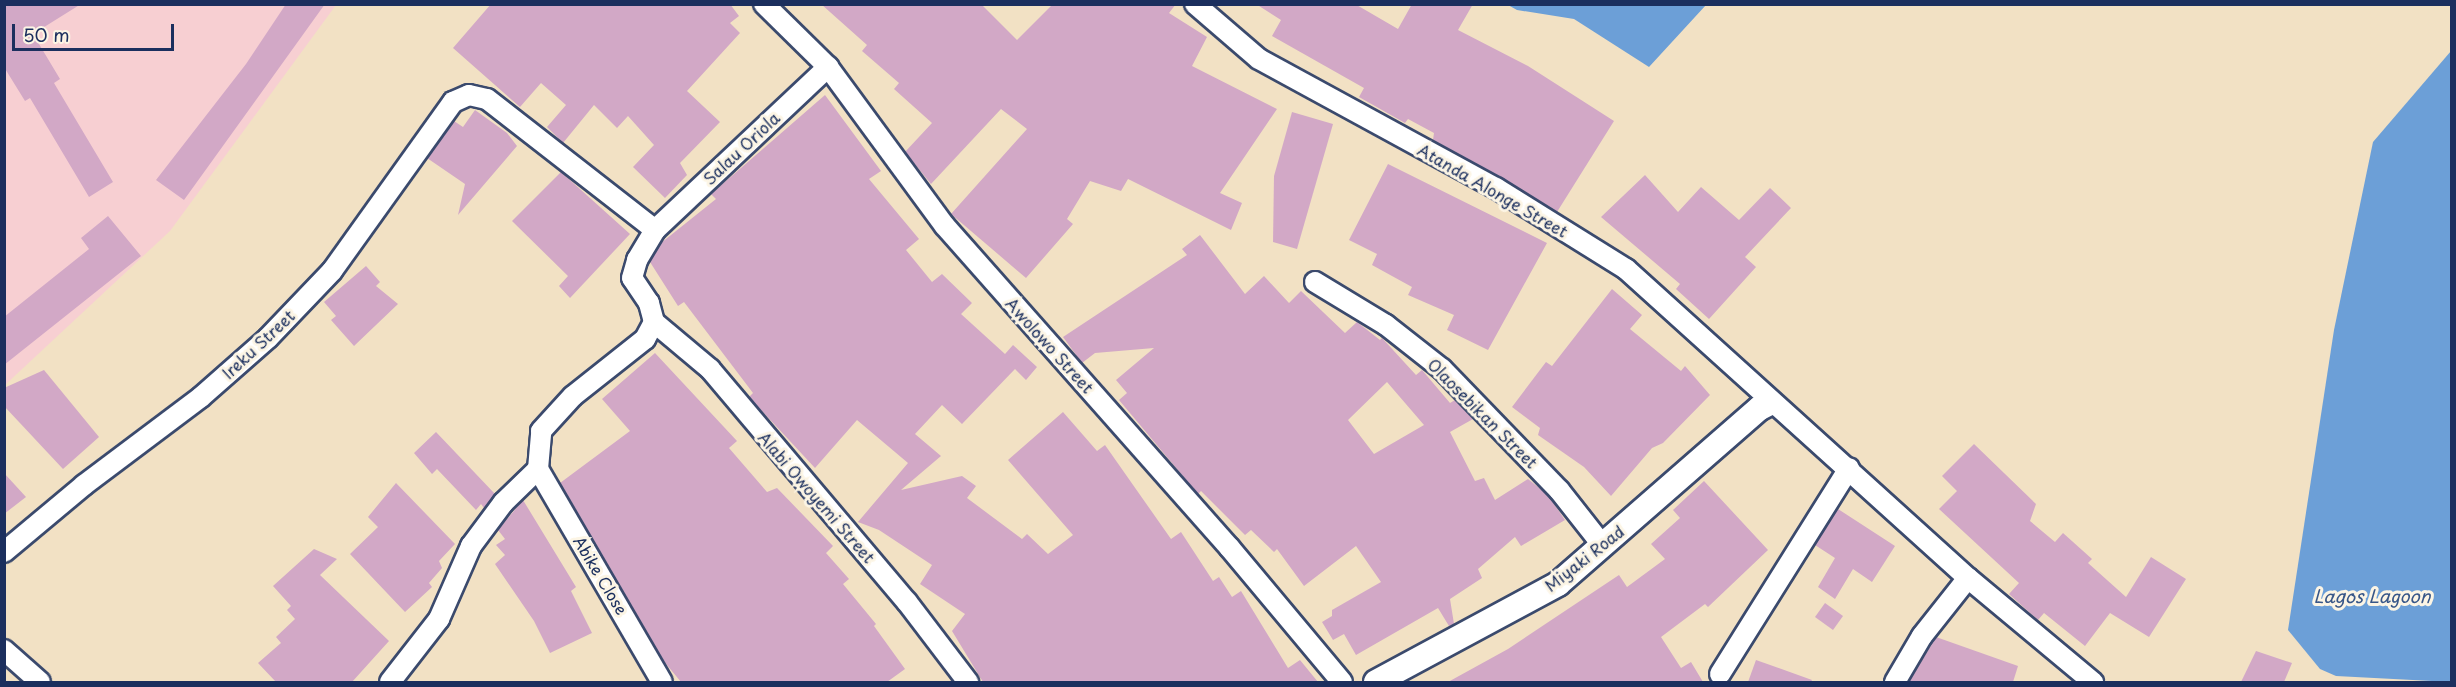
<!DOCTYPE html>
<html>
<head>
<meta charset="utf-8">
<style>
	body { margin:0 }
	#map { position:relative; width:2456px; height:687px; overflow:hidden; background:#f2e1c4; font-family:"Playpen Sans",sans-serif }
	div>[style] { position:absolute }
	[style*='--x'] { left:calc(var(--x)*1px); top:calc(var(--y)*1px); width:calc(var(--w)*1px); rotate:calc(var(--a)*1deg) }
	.built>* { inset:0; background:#f7cfd2 }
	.water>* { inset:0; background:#6c9fd7 }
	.building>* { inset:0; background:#d2a8c6 }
	.roads { filter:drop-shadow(2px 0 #3b4a6d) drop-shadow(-2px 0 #3b4a6d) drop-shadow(0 2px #3b4a6d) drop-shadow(0 -2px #3b4a6d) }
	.minor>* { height:20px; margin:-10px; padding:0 10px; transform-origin:10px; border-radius:10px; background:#fff }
	.tertiary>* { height:24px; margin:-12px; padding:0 12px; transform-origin:12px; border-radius:12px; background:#fff }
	span { translate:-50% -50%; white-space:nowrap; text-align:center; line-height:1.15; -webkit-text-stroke:6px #fcf5e5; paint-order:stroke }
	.street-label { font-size:16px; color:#1b2f5e }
	.water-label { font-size:18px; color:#375688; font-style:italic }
	.frame { position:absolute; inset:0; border:6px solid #1b2f5e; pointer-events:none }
	.scale { position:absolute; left:12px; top:24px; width:162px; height:27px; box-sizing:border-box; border:3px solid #1b2f5e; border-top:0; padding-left:8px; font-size:18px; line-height:21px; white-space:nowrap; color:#1b2f5e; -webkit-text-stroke:4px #fcf5e5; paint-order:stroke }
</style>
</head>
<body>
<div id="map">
	<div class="built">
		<i style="clip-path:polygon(5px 5px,336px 5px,170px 231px,5px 385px)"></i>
	</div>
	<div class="water">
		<i style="clip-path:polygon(1508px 5px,1706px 5px,1649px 67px,1574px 19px,1517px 10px)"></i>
		<i style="clip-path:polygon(2451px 51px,2451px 682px,2336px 676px,2320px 669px,2288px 630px,2334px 330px,2373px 142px)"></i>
	</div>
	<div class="building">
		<i style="clip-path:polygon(4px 4px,81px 4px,33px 34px,60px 79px,54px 83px,113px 182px,89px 197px,30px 98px,25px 101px,4px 67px)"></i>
		<i style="clip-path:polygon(286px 4px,325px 4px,184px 200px,156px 180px,246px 64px)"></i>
		<i style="clip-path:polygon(491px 4px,730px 4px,739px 16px,730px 23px,740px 33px,687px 91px,720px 122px,680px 163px,687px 175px,665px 198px,633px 167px,654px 145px,628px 116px,617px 128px,594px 105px,563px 143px,547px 127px,566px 105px,541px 83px,520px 107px,453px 48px)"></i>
		<i style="clip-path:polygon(821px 4px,981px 4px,1017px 40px,1053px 4px,1176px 4px,1169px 13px,1207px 37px,1192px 66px,1277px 109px,1220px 193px,1242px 203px,1231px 230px,1128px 179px,1121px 191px,1090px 181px,1067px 219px,1073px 224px,1026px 278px,951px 214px,1027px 129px,1001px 109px,931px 184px,905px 152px,932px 123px,894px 89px,899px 83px,862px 51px,867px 45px)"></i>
		<i style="clip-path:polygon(1256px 4px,1355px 4px,1398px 29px,1412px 4px,1473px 4px,1458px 30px,1528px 66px,1614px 121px,1557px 212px,1433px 140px,1434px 133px,1408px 119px,1405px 123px,1359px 97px,1364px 88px,1272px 36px,1281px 20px)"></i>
		<i style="clip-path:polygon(825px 95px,881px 171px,869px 179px,919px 239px,906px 250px,932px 282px,942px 274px,972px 303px,961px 314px,1005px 354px,1013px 345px,1037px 367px,1026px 380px,1015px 369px,962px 424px,942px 405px,915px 434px,941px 456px,901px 490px,962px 476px,976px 486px,967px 498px,1022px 539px,1027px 534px,1048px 554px,1073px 535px,1008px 460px,1063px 412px,1097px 451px,1105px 445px,1171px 539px,1181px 532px,1213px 581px,1219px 577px,1232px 597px,1241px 591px,1288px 668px,1300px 660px,1318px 682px,983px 682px,952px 631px,965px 614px,920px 584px,932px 565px,879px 530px,858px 522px,908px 463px,857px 420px,815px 468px,749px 397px,753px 393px,684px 302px,678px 306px,650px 262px,661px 243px,716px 199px,711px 194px)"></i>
		<i style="clip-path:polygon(475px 110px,507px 133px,517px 146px,458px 215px,465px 184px,427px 158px,454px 121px,463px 127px)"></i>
		<i style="clip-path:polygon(1292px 112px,1333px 124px,1297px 249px,1273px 242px,1274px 176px)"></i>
		<i style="clip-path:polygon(1388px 164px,1547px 243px,1488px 350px,1447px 330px,1454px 315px,1408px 295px,1412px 287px,1372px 265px,1377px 254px,1349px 240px)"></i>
		<i style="clip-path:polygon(561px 172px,630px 234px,570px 298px,559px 286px,568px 276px,512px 221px)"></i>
		<i style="clip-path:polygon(1645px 175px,1678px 212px,1701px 187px,1739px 220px,1770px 188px,1791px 208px,1745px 257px,1756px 267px,1709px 319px,1676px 289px,1680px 284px,1601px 217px)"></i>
		<i style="clip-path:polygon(108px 216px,141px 256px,4px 365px,4px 317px,89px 249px,81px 238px)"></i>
		<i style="clip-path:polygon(evenodd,1200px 235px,1245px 294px,1264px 276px,1289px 303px,1301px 291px,1345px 333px,1357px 322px,1380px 340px,1382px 338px,1416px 375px,1422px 370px,1450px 403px,1455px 400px,1473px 419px,1450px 432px,1475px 481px,1484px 478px,1495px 500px,1528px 479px,1548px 495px,1565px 520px,1521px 546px,1515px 537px,1478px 569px,1482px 578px,1450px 599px,1454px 624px,1449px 626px,1438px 608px,1356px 655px,1344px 634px,1333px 640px,1322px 622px,1332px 616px,1332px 610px,1381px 582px,1356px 546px,1304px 586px,1277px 549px,1274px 552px,1251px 530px,1245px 535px,1201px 491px,1198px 494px,1119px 400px,1127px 393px,1116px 380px,1154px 348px,1095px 353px,1082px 363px,1063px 337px,1187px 255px,1182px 249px,1200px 235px,1387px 382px,1424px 425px,1374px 454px,1348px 420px,1387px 382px)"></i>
		<i style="clip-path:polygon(366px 266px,380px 282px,376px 286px,398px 304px,354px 346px,331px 320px,336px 316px,324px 302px)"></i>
		<i style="clip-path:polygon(1612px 289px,1642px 315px,1630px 329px,1681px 371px,1685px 366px,1710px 395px,1663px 443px,1652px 448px,1611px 496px,1584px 467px,1538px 435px,1540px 428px,1512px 407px,1546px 362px,1552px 366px)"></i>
		<i style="clip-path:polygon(655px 353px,737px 441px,729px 448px,767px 492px,777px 488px,833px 546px,826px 553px,849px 579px,843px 584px,876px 624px,874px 626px,905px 669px,887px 682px,681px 682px,662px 659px,560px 483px,630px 431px,602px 399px)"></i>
		<i style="clip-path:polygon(44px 370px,99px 437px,63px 469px,4px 406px,4px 388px)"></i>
		<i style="clip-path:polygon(436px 432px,495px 494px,484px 508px,481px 504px,476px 510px,437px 469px,432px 474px,414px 453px)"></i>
		<i style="clip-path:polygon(1974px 444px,2036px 504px,2030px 521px,2055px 542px,2063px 533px,2092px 559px,2088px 563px,2126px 597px,2151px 557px,2186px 579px,2149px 637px,2110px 613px,2085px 646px,2044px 613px,2038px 620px,2009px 594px,2019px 583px,1939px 509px,1957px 491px,1942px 476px)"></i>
		<i style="clip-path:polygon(4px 473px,26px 497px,4px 514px)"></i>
		<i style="clip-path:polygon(1704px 481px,1768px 550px,1708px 607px,1705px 604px,1661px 637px,1681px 668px,1691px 662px,1703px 682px,1448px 682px,1508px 649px,1619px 575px,1627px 587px,1665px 559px,1651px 544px,1680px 518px,1673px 510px)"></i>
		<i style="clip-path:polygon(396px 483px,455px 544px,439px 561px,442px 568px,429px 583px,432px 587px,405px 612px,350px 554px,378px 527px,368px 517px)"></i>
		<i style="clip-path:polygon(523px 500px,576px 587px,571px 591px,592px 633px,550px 653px,534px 621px,495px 564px,505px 555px,496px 545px,505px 539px,498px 530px)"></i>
		<i style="clip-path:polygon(1838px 509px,1895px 546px,1872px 582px,1853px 569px,1835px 599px,1818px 587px,1835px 558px,1815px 545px)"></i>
		<i style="clip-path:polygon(314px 549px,337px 559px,320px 575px,389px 641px,352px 682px,276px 682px,258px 663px,281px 643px,276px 637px,295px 619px,287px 610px,291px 606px,273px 586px)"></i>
		<i style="clip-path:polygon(1825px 603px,1843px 616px,1833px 630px,1815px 617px)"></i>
		<i style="clip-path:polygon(1936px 637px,2018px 666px,2013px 682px,1909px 682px)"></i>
		<i style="clip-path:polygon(2256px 651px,2292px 663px,2284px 682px,2241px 682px)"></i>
		<i style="clip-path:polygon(1756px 660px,1812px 680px,1811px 682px,1748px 682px)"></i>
	</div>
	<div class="roads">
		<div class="minor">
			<i style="--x:764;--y:4;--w:90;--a:44.5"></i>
			<i style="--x:828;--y:67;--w:197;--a:53.7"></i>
			<i style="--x:945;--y:226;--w:429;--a:48.5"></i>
			<i style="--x:1229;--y:547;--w:176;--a:50.1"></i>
			<i style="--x:1195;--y:4;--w:84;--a:40.7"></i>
			<i style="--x:1259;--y:59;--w:270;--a:28.6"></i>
			<i style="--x:1496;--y:188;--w:153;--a:31.9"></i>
			<i style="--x:1626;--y:269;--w:461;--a:42.1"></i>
			<i style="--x:1968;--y:578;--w:163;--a:39.8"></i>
			<i style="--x:1315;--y:282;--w:83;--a:31.2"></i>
			<i style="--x:1386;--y:325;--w:71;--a:38.2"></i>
			<i style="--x:1442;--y:369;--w:168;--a:46"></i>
			<i style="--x:1559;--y:490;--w:71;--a:51.8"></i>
			<i style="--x:654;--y:322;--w:73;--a:40"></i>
			<i style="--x:710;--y:369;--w:305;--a:49.8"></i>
			<i style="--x:907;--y:602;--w:101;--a:52.7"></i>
			<i style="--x:538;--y:469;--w:246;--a:59.8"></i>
			<i style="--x:4;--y:552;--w:104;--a:-39.9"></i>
			<i style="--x:84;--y:485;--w:146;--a:-36.9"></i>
			<i style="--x:201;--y:397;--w:89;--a:-41.4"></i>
			<i style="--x:268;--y:338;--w:93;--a:-46.3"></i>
			<i style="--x:332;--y:271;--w:208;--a:-54.4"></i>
			<i style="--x:453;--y:102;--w:17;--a:-24"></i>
			<i style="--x:469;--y:95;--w:18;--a:13"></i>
			<i style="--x:487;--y:99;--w:213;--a:37.9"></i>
			<i style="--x:4;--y:650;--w:48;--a:41.6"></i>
			<i style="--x:1720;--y:674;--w:243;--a:-57.9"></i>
			<i style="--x:390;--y:682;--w:80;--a:-52.1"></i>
			<i style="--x:439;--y:619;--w:80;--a:-66.3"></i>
			<i style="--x:471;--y:546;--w:54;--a:-53.3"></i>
			<i style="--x:503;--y:503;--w:49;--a:-44.2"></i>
			<i style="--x:538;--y:469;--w:38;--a:-85"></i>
			<i style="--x:541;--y:431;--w:47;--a:-47.6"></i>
			<i style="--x:573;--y:396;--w:92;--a:-38.4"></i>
			<i style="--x:645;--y:339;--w:19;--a:-62"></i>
			<i style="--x:654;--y:322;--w:20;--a:-105"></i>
			<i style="--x:649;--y:303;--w:30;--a:-124"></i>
			<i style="--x:632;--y:278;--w:19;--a:-74"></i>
			<i style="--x:637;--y:260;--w:35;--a:-59"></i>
			<i style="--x:655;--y:230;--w:238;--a:-43.3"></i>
			<i style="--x:1895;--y:682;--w:53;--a:-59.6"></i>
			<i style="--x:1922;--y:636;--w:74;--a:-51.6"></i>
		</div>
		<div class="tertiary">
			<i style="--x:1376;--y:682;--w:207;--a:-28.3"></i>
			<i style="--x:1558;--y:584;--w:268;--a:-41.1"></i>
			<i style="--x:1760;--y:408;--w:11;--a:-27"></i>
		</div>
	</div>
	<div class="street-label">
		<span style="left:741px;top:148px;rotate:-43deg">Salau Oriola</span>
		<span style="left:1493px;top:190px;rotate:30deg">Atanda Alonge Street</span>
		<span style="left:258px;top:344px;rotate:-43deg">Ireku Street</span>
		<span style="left:1050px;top:345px;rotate:48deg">Awolowo Street</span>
		<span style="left:1483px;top:413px;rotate:45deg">Olaosebikan Street</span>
		<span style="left:817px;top:497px;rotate:49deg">Alabi Owoyemi Street</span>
		<span style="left:1584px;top:558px;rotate:-38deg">Miyaki Road</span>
		<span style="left:601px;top:575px;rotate:59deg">Abike Close</span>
	</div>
	<div class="water-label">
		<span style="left:2372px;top:596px">Lagos Lagoon</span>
	</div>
	<div class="frame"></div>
	<div class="scale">50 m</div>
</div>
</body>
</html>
